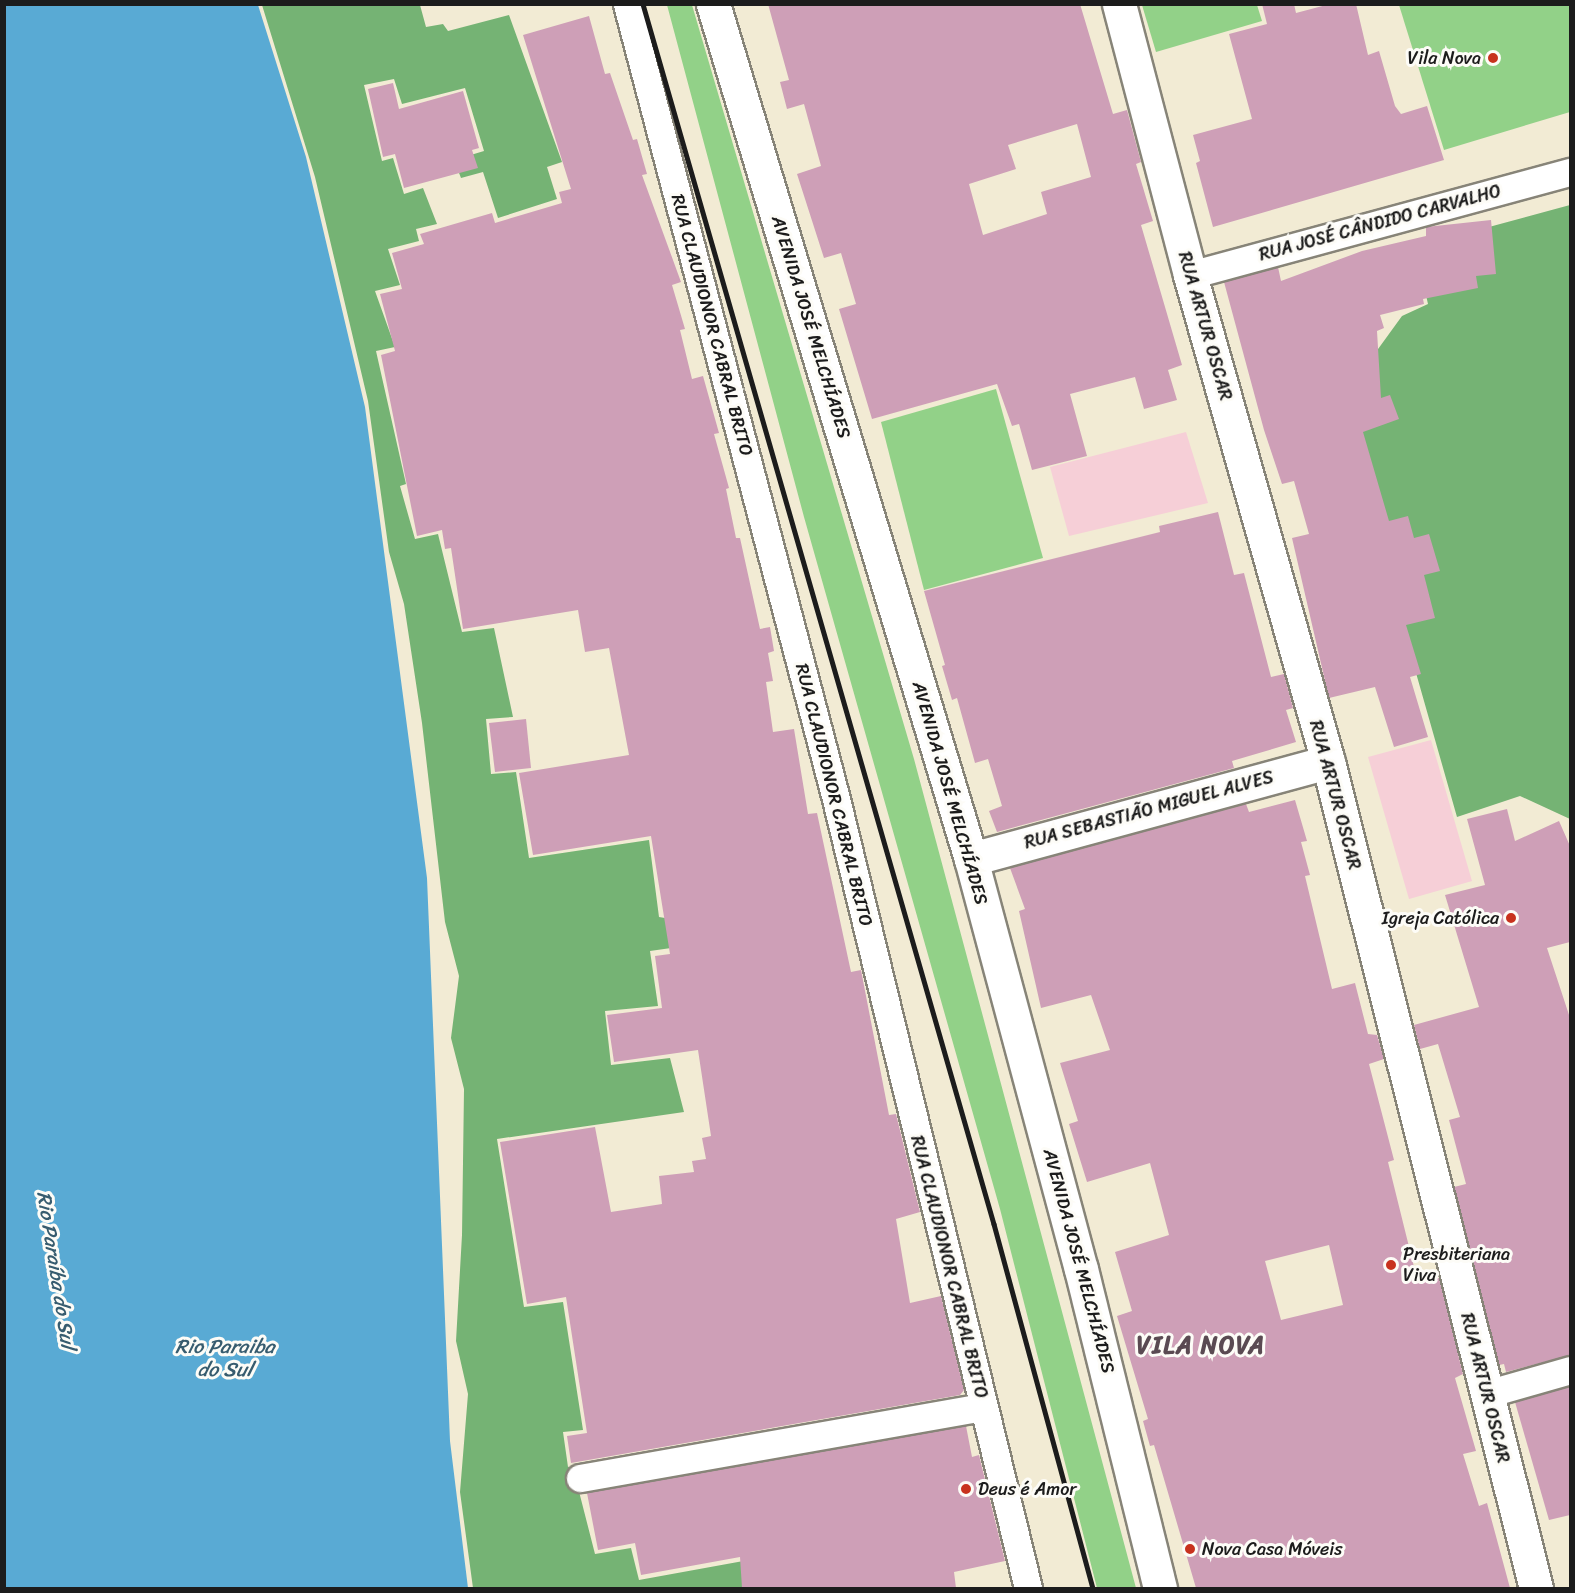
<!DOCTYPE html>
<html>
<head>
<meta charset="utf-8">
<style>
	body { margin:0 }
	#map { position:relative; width:1575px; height:1593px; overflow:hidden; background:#f2ebd4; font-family:Sriracha,sans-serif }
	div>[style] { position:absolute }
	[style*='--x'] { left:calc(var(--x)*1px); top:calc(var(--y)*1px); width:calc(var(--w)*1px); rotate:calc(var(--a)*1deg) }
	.built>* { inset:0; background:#f6cfd7 }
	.green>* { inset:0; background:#92d188 }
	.forest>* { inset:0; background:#75b374 }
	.water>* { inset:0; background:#59aad4 }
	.building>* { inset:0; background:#ce9fb7 }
	.roads { filter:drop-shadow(2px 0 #878478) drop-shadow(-2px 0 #878478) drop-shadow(0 2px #878478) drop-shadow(0 -2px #878478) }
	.minor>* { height:27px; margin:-13.5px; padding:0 13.5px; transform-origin:13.5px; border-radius:13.5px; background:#fff }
	.tertiary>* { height:33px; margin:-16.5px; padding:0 16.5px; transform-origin:16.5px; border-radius:16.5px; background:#fff }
	.rail>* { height:4.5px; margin:-2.25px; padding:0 2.25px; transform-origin:2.25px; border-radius:2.25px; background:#1c1c1c }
	.dots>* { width:16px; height:16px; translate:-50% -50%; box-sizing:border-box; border:3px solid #fdfcf7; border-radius:50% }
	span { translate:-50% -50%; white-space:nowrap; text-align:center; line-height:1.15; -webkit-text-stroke:6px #fdfcf7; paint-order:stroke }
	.poi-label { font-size:18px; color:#1c1c1c }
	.right { translate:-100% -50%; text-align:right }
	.left { translate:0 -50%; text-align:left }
	.street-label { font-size:18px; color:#1c1c1c }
	.water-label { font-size:20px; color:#375c6f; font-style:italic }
	.district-label { font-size:24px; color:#5a4a52; font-weight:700; letter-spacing:1.5px }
	.frame { position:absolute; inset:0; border:6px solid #1c1c1c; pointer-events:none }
</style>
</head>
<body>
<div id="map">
	<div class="built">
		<i style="clip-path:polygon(1186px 432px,1208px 503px,1069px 536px,1050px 467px)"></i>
		<i style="clip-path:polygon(1431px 740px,1472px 881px,1409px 899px,1368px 757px)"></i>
	</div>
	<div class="green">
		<i style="clip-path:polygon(667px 5px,692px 5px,914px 759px,1136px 1588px,1097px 1588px,1000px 1209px,804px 517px)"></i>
		<i style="clip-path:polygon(1142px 5px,1257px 5px,1262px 21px,1156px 52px)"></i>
		<i style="clip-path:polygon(1399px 5px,1570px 5px,1570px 112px,1444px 150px)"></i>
		<i style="clip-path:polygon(996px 389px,1043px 558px,924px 590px,881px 422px)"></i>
	</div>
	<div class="forest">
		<i style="clip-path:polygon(262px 5px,420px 5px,426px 27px,443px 24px,448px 31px,509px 15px,562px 162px,547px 167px,557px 199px,498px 218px,483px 172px,461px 178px,454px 160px,484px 151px,465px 88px,402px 104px,394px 79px,364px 85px,382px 161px,393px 158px,404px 194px,423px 188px,437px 224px,416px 229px,419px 241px,388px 249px,400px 285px,375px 291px,395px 347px,376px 351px,406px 484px,400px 486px,415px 539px,438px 534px,462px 632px,494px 628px,513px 717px,486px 719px,491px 774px,516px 772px,529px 858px,649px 840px,659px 917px,665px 918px,671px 948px,650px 951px,658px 1006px,605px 1011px,611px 1065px,670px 1058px,684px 1112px,497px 1139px,524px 1307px,563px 1302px,583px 1430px,563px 1432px,568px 1467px,573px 1468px,595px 1554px,631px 1548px,639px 1580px,776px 1555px,825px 1587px,473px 1588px,460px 1492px,468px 1394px,456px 1341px,462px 1235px,464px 1089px,451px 1038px,459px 976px,445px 922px,422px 723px,404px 604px,389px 552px,368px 401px,315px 177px)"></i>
		<i style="clip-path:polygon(1570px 205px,1570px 819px,1520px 796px,1457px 817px,1350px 441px,1373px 356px,1402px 316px,1428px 304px,1415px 247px)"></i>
	</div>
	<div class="water">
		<i style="clip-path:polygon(5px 4px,258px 5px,306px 157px,365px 407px,427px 878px,450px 1441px,468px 1588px,5px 1588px)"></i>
	</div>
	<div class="building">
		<i style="clip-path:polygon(evenodd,768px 4px,1080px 4px,1113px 114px,1127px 110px,1141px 162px,1136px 164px,1153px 221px,1141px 225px,1182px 365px,1168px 370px,1177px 400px,1144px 409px,1135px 377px,1070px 394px,1087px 456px,1032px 470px,1019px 424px,1012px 426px,997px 384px,872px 419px,839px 309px,856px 304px,841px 253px,824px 258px,797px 174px,821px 166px,804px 104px,787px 109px,780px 82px,789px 80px,768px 4px,1077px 124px,1091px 177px,1041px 192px,1047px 214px,983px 235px,969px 184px,1016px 169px,1008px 145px,1077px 124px)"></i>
		<i style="clip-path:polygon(1262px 4px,1294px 4px,1296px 13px,1330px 4px,1356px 4px,1368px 55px,1379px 51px,1395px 106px,1401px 114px,1427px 106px,1444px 160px,1213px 227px,1196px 163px,1200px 161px,1193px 135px,1252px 119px,1229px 34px,1267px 24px)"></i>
		<i style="clip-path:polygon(589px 16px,605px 74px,610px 73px,633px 140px,637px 139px,647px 174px,642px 175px,681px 282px,672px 285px,685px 329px,680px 330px,692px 379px,703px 376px,719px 433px,714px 434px,729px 488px,726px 489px,736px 538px,740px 538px,760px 629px,770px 627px,774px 651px,768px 653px,773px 681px,766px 682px,773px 732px,794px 729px,808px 814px,817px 813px,851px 972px,861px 970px,889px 1115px,896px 1114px,920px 1212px,896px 1219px,910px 1303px,941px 1296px,964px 1390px,960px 1395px,571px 1463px,567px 1436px,587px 1433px,566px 1297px,527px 1304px,500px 1142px,595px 1127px,611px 1212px,662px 1204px,659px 1176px,694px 1172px,692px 1161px,706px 1159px,702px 1138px,711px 1136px,698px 1050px,614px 1062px,607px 1015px,662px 1008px,655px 956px,670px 954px,651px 836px,533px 855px,519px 773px,629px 755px,609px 648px,585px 652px,578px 610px,463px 629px,451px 548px,445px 549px,442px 530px,417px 536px,381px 355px,395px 351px,380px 294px,402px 289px,392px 253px,424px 244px,420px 234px,492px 213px,495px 223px,562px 203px,559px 192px,571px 189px,523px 35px)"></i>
		<i style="clip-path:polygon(393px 83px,399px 109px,463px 91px,479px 148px,472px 150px,478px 168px,404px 188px,395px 154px,383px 157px,368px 89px)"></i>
		<i style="clip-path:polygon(1491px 220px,1496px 274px,1476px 276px,1478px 288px,1423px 299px,1424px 304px,1380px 315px,1384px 328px,1377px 331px,1381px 398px,1390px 395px,1399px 419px,1363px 432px,1389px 521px,1408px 516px,1414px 538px,1429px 534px,1440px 571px,1424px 575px,1435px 618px,1406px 625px,1421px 674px,1410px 677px,1428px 737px,1394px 747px,1375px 687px,1329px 698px,1292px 538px,1309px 534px,1294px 481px,1282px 484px,1264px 430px,1224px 282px,1278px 267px,1281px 281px,1362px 251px,1426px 236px,1426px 227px)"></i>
		<i style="clip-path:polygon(1218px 512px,1234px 575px,1244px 573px,1271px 677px,1284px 674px,1293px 708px,1286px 710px,1296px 742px,1232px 761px,1234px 768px,997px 832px,989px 811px,1002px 806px,988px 759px,975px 763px,957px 698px,952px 700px,942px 666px,945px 665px,924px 591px,1160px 532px,1159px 526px)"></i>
		<i style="clip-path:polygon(526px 719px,531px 768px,495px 772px,489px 723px)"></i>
		<i style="clip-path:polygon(evenodd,1295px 800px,1307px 841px,1301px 842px,1310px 875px,1305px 876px,1332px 989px,1355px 983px,1368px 1034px,1377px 1035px,1384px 1059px,1369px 1064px,1394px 1160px,1388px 1162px,1418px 1283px,1439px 1278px,1463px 1374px,1455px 1378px,1476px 1451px,1463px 1454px,1479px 1506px,1487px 1503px,1510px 1588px,1196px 1588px,1154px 1445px,1150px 1446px,1143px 1421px,1148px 1419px,1117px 1316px,1132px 1311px,1115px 1252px,1169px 1235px,1150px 1163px,1087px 1182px,1069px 1124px,1078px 1121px,1060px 1063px,1110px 1050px,1091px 995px,1041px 1008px,1019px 911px,1025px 909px,1010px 868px,1246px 804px,1249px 812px,1295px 800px,1329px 1245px,1343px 1305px,1281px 1320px,1265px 1261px,1329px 1245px)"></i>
		<i style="clip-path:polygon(1507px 809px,1515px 841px,1559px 821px,1570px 846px,1570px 942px,1547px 948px,1570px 1018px,1570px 1355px,1506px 1372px,1504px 1364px,1499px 1365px,1454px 1187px,1466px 1184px,1449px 1120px,1460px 1117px,1438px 1044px,1420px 1049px,1414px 1025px,1479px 1007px,1445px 895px,1485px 885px,1467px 819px)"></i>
		<i style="clip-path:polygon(1570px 1386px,1570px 1515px,1549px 1520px,1515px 1402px)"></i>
		<i style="clip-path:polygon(966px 1426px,972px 1457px,979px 1455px,1005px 1561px,954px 1572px,956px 1588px,742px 1588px,740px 1557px,641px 1575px,635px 1543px,598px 1550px,587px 1493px)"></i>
	</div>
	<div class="roads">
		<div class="minor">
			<i style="--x:627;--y:4;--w:818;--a:75.27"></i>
			<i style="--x:835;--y:795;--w:816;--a:76.32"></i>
			<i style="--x:1190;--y:275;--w:394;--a:-15.2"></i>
			<i style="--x:1486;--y:1394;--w:87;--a:-15.9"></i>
			<i style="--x:580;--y:1478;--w:409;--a:-10"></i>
		</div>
		<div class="tertiary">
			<i style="--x:713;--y:4;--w:893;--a:73.21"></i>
			<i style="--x:971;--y:859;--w:424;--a:75"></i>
			<i style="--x:1081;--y:1269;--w:329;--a:76.1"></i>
			<i style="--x:1119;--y:4;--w:280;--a:75.3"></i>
			<i style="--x:1190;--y:275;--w:506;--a:74.18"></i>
			<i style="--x:1328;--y:762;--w:852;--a:75.87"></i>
			<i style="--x:971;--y:859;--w:370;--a:-15.2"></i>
		</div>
	</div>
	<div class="rail">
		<i style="--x:643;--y:4;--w:1269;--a:73.95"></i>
		<i style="--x:994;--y:1224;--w:377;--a:74.8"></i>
	</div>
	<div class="dots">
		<i style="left:1493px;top:58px;background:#c8321e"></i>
		<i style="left:1511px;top:918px;background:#c8321e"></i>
		<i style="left:1391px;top:1265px;background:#c8321e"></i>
		<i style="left:966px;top:1489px;background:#c8321e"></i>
		<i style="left:1190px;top:1549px;background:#c8321e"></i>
	</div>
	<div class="poi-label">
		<span class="right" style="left:1481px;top:58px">Vila Nova</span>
		<span class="right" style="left:1499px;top:918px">Igreja Católica</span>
		<span class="left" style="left:1403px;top:1265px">Presbiteriana<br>Viva</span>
		<span class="left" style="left:978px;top:1489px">Deus é Amor</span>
		<span class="left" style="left:1202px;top:1549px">Nova Casa Móveis</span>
	</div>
	<div class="street-label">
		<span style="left:1380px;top:223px;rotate:-15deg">RUA JOSÉ CÂNDIDO CARVALHO</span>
		<span style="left:712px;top:325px;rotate:75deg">RUA CLAUDIONOR CABRAL BRITO</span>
		<span style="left:1205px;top:326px;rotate:74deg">RUA ARTUR OSCAR</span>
		<span style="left:811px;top:327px;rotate:73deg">AVENIDA JOSÉ MELCHÍADES</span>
		<span style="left:950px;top:793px;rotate:74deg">AVENIDA JOSÉ MELCHÍADES</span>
		<span style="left:834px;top:795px;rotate:76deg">RUA CLAUDIONOR CABRAL BRITO</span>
		<span style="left:1335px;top:795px;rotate:75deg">RUA ARTUR OSCAR</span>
		<span style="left:1149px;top:810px;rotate:-15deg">RUA SEBASTIÃO MIGUEL ALVES</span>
		<span style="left:1079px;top:1261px;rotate:75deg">AVENIDA JOSÉ MELCHÍADES</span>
		<span style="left:949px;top:1267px;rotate:76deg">RUA CLAUDIONOR CABRAL BRITO</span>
		<span style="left:1485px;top:1388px;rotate:76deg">RUA ARTUR OSCAR</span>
	</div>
	<div class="water-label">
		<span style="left:56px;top:1270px;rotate:81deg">Rio Paraíba do Sul</span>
		<span style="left:225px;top:1358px">Rio Paraiba<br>do Sul</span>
	</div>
	<div class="district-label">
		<span style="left:1201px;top:1346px">VILA NOVA</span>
	</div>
	<div class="frame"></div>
</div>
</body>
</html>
